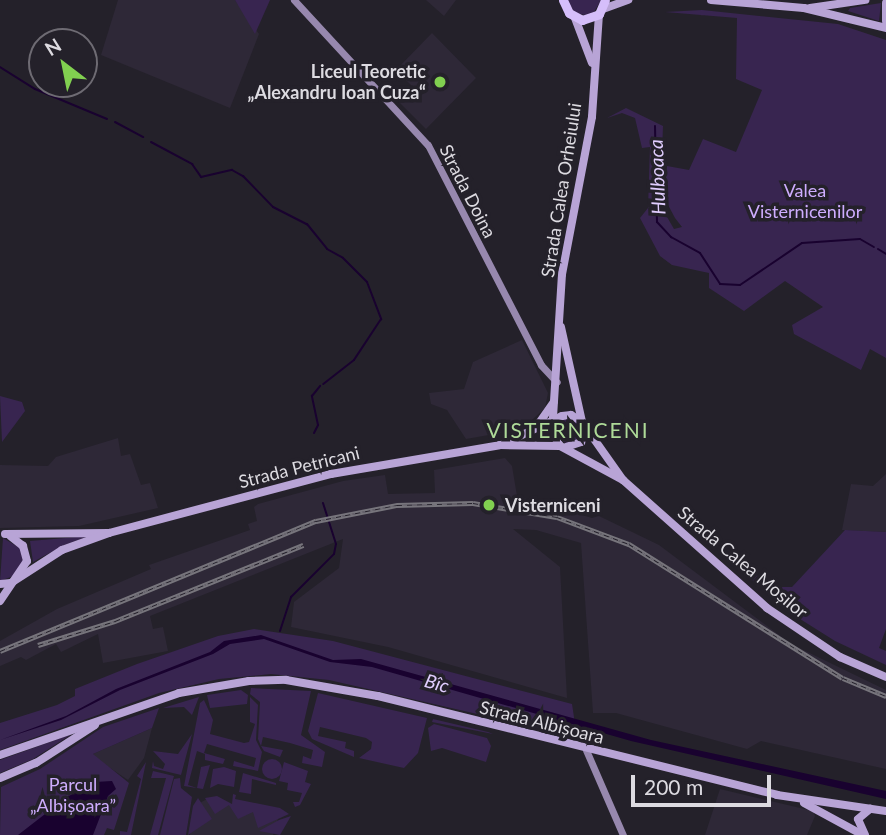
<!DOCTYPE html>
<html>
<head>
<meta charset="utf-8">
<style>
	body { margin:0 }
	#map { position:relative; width:886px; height:835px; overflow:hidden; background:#24212a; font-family:Lato,sans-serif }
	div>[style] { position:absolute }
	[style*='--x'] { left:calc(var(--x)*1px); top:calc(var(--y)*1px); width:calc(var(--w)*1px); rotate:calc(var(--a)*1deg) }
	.built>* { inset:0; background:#2e2837 }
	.green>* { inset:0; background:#382550 }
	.round { border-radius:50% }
	.water>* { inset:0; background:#19022f }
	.stream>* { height:2px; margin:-1px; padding:0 1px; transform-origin:1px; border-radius:1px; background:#19022f }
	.secondary>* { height:7px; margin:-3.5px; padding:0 3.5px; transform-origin:3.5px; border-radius:3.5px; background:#9788ae }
	.primary>* { height:8px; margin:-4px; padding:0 4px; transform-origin:4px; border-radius:4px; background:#b8a4d6 }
	.highway>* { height:9px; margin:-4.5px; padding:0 4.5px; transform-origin:4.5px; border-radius:4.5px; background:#d5befa }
	.rail>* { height:4.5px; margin-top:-2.25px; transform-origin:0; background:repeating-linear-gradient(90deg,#24212a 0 5px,#77757c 0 10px); box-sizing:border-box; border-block:2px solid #77757c }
	.dots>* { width:19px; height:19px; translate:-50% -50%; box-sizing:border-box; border:4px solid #24212a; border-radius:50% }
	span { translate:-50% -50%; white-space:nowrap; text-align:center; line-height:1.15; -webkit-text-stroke:7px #24212a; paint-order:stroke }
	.poi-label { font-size:18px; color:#dddbe1; font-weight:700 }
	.right { translate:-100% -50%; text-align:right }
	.left { translate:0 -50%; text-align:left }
	.street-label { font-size:18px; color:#dddbe1 }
	.park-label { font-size:18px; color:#ceadfe }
	.water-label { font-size:19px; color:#e0cdfe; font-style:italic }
	.quarter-label { font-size:21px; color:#aeda98; letter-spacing:2px }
	.north { position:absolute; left:28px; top:28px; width:70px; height:70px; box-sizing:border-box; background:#24212a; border:2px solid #6e6b73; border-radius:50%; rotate:328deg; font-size:19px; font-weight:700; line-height:28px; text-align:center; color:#dddbe1 }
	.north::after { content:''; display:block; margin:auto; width:24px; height:32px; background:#81d050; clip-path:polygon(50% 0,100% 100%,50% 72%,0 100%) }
	.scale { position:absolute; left:631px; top:775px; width:140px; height:32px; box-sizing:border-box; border:4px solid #dddbe1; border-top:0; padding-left:9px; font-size:21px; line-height:24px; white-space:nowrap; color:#dddbe1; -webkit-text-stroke:5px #24212a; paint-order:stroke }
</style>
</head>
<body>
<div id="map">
	<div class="built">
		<i style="clip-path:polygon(118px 0,235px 0,259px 34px,230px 108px,101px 55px)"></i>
		<i style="clip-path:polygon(426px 0,456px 0,444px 16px)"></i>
		<i style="clip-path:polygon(432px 33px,476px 78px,426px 129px,398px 101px,412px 86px,396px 70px)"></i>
		<i style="clip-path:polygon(522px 340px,548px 393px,545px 408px,522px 429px,466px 439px,447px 410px,431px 404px,429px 393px,464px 389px,473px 362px)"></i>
		<i style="clip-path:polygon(118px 438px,121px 456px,130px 454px,141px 485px,150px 483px,158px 508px,79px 526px,0 528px,0 465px,48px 466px,56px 457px)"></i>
		<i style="clip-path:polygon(505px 458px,512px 466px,517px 496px,592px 518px,599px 516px,659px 545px,791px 644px,886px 690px,886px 769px,761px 741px,747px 749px,616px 713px,593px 713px,581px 543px,536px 530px,513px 529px,560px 567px,567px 698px,388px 647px,291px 627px,294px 602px,339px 568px,343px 539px,150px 616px,153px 629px,163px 627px,168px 651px,103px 663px,98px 634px,61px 652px,56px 644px,26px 660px,21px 657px,0 666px,0 641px,57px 609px,151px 569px,149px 565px,250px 530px,248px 524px,257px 521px,254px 507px,258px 504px,343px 481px,385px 475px,388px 494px,435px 493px,434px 470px)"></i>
		<i style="clip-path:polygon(886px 474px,886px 532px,842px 530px,851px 484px,873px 486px)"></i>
		<i style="clip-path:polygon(152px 728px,144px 758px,128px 780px,95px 758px,93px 754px)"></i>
		<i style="clip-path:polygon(720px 789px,813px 811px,815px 816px,807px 835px,705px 835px)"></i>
		<i style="clip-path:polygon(209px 798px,278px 819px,273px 835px,190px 835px,194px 806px)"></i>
	</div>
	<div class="green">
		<i style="clip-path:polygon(235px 0,270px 0,255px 34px)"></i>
		<i style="clip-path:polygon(568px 0,601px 0,594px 12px,584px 15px,574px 12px)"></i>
		<i style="clip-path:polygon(881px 3px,879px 21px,848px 11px,850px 8px)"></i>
		<i style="clip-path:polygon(evenodd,702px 10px,838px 24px,886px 40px,886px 358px,870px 349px,861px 370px,794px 334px,792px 325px,823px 307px,785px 281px,744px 311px,709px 288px,709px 273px,672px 265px,660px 256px,640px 218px,648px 208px,650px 147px,642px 148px,635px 118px,622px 113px,607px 118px,626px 108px,663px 126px,661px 181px,665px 185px,667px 166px,689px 170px,703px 139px,736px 152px,762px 90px,736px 79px,737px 18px,665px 12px,702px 10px,667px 203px,675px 218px,682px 227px,674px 229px,663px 210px,667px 203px)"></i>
		<i style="clip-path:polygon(0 396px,22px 402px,25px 411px,2px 442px)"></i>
		<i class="round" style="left:557px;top:419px;width:24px;height:24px"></i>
		<i style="clip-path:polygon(845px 530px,886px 532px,886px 629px,879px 648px,886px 651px,886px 665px,835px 641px,789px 612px,726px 558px,778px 587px,792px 587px)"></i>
		<i style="clip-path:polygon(89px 536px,64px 545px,33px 562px,30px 541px)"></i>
		<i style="clip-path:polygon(3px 538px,20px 548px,23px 562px,16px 575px,0 581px)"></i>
		<i style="clip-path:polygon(254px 629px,333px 641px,572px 704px,577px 737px,329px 680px,271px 674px,219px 679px,159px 693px,0 750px,0 723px,57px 705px,75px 696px,75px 689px,137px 664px,218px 636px)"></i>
		<i style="clip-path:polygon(251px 688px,311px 691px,301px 735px,325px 752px,322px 767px,302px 763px,303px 756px,311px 759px,313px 750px,290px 743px,263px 737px,261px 746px,283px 750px,280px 757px,264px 751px,261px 746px,258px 739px,260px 702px,250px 694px)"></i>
		<i style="clip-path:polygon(241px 690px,248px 695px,247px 704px,210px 708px,207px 695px)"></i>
		<i style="clip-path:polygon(318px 693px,427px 718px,418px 753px,404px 768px,359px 758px,371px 749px,372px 742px,366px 738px,320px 727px,318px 736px,346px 742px,345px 748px,354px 751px,354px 757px,312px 739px,308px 731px)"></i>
		<i style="clip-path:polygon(199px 697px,192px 715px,184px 707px,163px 708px)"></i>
		<i style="clip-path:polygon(250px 697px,258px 705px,256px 740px,262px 752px,258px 771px,233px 766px,234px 761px,254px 767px,256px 758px,207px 744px,204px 753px,225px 759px,223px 764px,205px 760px,205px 754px,197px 751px,188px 785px,197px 788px,201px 767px,210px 765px,203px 789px,184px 786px,200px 703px,204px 700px,213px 720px,210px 734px,244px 743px,249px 742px,255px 724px,250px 722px)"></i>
		<i style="clip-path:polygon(159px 708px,152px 728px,93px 754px,129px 783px,114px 830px,107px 828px,104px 835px,0 835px,1px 787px,40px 769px,103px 727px)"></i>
		<i style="clip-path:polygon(433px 719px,488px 732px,493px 734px,432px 722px)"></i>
		<i style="clip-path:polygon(434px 724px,487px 738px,491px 746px,486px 762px,442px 748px,431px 751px,428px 728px)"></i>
		<i style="clip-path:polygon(72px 734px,33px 759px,0 773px,0 760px)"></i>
		<i style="clip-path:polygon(192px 734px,181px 775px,152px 768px,153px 761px,154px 766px,163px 769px,165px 764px,153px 751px,178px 754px)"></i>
		<i class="round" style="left:262px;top:759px;width:20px;height:20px"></i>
		<i style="clip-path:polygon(146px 762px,131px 835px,120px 835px,120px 831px,127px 832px,141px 779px,137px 776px)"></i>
		<i style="clip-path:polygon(284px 762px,308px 771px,305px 782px,311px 784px,300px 805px,295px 807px,293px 802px,299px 802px,302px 793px,287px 790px,288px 783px,279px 781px)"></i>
		<i style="clip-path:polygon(224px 767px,236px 771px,234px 787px,218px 784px,210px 788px,213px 769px)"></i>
		<i style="clip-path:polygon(153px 771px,174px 776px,158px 835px,150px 835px,166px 778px,151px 778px)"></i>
		<i style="clip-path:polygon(243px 773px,276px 783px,276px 785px,252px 779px,251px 794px,239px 792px)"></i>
		<i style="clip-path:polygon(180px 778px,181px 788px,192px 797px,186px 835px,160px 835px,174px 779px)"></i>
		<i style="clip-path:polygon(233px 794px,236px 795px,235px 799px,280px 808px,289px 814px,258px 828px,253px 812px,238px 819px,229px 805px,215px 814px,205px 798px,217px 796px,232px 804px)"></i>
		<i style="clip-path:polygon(198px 798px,212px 819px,188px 835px,193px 806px)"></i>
		<i style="clip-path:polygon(291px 816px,280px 835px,259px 831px,279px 820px)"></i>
	</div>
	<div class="water">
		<i style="clip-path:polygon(261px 635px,333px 660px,361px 659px,651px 740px,886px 791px,886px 799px,631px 741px,372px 667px,330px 662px,264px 639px,230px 644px,213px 654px,120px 690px,61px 720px,0 740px,66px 716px,116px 689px,210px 652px,224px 641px)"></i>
		<i style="clip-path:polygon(112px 781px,116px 789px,108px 796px,93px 835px,18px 835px,67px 797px,95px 782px)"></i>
	</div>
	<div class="stream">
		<i style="--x:0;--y:67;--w:41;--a:32.2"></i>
		<i style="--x:35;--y:89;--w:78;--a:22.6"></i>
		<i style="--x:115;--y:122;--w:32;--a:28"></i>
		<i style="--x:655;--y:126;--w:96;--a:88.8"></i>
		<i style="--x:657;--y:222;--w:21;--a:47"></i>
		<i style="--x:671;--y:237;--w:33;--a:29"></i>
		<i style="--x:700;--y:253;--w:37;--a:57"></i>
		<i style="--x:720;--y:284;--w:20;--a:3"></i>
		<i style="--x:740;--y:285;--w:75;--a:-34.1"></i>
		<i style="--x:802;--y:243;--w:58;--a:-3.9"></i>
		<i style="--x:860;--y:239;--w:16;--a:30"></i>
		<i style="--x:151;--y:142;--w:47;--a:28.2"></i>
		<i style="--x:192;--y:164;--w:16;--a:55"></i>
		<i style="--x:201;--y:177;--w:32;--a:-13"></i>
		<i style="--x:232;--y:170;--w:13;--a:29"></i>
		<i style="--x:243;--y:176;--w:43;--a:45.9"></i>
		<i style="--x:273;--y:207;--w:38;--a:27"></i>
		<i style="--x:307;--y:224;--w:32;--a:51"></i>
		<i style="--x:327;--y:249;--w:18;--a:29"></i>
		<i style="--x:343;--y:258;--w:34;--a:45"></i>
		<i style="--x:367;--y:282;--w:40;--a:69"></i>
		<i style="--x:381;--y:319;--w:49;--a:123.4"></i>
		<i style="--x:354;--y:360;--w:39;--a:142"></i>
		<i style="--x:878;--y:249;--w:9;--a:32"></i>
		<i style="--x:314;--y:433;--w:9;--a:-63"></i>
		<i style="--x:318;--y:425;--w:30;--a:-102"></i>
		<i style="--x:312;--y:396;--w:13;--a:-51"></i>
		<i style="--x:280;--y:631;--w:36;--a:-72"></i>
		<i style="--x:291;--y:597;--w:61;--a:-45"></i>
		<i style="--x:334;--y:554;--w:10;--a:-79"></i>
		<i style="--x:336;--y:544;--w:43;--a:-107.6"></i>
	</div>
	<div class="secondary">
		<i style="--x:294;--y:0;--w:197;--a:47.3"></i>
		<i style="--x:428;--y:145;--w:247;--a:62.8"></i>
		<i style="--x:541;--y:365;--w:23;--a:47"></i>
		<i style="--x:586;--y:750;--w:93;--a:66.5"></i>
	</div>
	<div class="primary">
		<i style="--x:711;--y:0;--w:93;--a:4.9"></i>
		<i style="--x:804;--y:8;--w:84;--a:13.7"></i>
		<i style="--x:886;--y:3;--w:18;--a:90"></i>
		<i style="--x:810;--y:8;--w:56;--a:-8.3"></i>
		<i style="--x:603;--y:9;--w:27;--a:-20"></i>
		<i style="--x:599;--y:14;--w:103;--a:93.9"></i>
		<i style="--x:592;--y:117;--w:160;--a:100.8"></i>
		<i style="--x:562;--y:274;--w:159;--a:93.6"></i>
		<i style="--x:552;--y:433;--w:15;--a:58"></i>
		<i style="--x:560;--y:446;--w:72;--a:28.4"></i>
		<i style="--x:575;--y:18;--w:48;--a:69.3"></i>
		<i style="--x:561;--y:327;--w:97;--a:77.5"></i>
		<i style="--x:582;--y:422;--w:71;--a:54.7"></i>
		<i style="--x:623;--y:480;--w:193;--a:41.6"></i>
		<i style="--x:767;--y:608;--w:88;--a:33.9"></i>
		<i style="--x:840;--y:657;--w:50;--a:23.5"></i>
		<i style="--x:537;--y:426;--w:29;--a:-55"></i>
		<i style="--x:503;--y:444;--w:65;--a:-25.4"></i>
		<i style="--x:562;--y:416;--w:9;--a:-6"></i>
		<i style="--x:571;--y:415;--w:13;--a:32"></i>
		<i style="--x:566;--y:447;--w:16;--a:-18"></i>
		<i style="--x:581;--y:442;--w:15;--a:-74"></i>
		<i style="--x:5;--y:534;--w:104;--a:-0.6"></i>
		<i style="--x:0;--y:584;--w:11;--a:-5"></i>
		<i style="--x:11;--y:583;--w:61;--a:-32.9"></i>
		<i style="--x:62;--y:550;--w:50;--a:-19.9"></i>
		<i style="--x:109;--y:533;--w:230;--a:-14.9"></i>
		<i style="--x:331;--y:474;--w:171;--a:-9.7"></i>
		<i style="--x:500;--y:445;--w:60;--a:1"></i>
		<i style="--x:0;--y:601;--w:48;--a:-56"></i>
		<i style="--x:27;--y:561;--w:16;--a:-105"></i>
		<i style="--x:23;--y:546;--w:16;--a:-142"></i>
		<i style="--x:0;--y:755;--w:189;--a:-19.1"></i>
		<i style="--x:179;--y:693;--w:71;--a:-9.7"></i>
		<i style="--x:249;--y:681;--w:37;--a:-2"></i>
		<i style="--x:286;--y:680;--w:93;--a:9.9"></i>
		<i style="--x:378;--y:696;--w:411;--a:13.9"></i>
		<i style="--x:777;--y:795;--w:110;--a:8.4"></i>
		<i style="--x:0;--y:778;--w:39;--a:-23"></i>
		<i style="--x:36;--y:763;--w:70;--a:-32.8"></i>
		<i style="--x:804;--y:803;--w:67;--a:28.5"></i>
		<i style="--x:865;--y:835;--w:17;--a:-114"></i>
		<i style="--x:858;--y:819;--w:16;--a:-40"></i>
	</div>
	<div class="highway">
		<i style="--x:563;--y:0;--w:14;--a:65"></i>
		<i style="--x:569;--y:13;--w:15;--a:28"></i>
		<i style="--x:582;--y:20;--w:18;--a:-19"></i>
		<i style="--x:599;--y:14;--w:15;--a:-67"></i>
	</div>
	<div class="rail">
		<i style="--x:38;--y:645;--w:81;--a:-17.3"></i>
		<i style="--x:115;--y:621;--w:203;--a:-22"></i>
		<i style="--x:0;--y:651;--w:342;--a:-22.4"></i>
		<i style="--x:316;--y:521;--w:83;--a:-11.2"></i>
		<i style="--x:397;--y:505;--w:76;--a:-1.5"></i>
		<i style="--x:473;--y:503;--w:85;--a:9.5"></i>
		<i style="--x:557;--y:517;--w:77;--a:20.6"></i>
		<i style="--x:629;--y:544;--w:252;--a:32.1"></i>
		<i style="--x:843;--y:678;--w:47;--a:22.7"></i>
	</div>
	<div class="dots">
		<i style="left:440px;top:82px;background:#81d050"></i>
		<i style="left:489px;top:505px;background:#81d050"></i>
	</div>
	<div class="poi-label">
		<span class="right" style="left:426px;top:82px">Liceul Teoretic<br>„Alexandru Ioan Cuza“</span>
		<span class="left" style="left:505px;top:505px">Visterniceni</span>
	</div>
	<div class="street-label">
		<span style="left:561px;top:190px;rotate:-81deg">Strada Calea Orheiului</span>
		<span style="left:468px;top:191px;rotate:63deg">Strada Doina</span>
		<span style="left:299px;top:467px;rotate:-14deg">Strada Petricani</span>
		<span style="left:743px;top:562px;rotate:40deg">Strada Calea Moșilor</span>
		<span style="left:542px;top:722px;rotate:14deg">Strada Albișoara</span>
	</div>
	<div class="park-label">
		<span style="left:805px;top:201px">Valea<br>Visternicenilor</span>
		<span style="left:73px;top:795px">Parcul<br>„Albișoara”</span>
	</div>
	<div class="water-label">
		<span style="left:657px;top:177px;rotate:-92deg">Hulboaca</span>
		<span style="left:437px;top:683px;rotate:16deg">Bîc</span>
	</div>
	<div class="quarter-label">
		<span style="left:568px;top:430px">VISTERNICENI</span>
	</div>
	<div class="north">N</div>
	<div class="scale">200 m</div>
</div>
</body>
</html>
